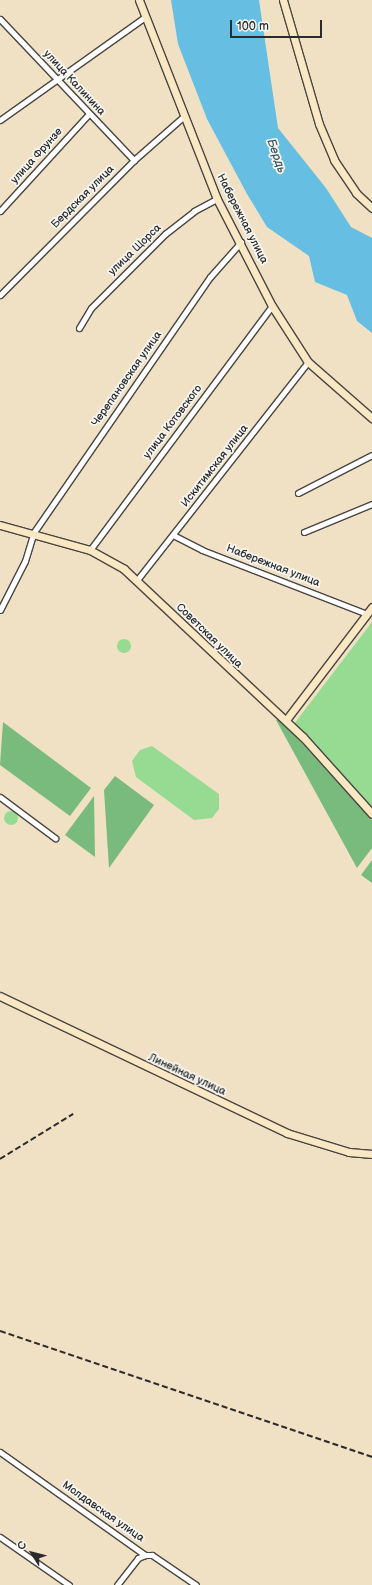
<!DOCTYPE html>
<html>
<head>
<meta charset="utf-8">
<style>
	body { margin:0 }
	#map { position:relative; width:372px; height:1585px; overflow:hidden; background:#f0e1c5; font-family:"Balsamiq Sans",sans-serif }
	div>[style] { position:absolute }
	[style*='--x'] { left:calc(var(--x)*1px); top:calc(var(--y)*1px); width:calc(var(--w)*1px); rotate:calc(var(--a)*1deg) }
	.green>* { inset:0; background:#97db92 }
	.round { border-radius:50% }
	.forest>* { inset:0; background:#79bb7c }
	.water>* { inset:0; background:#66bfe3 }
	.roads { filter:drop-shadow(1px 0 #494642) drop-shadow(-1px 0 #494642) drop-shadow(0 1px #494642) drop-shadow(0 -1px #494642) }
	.street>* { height:5px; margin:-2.5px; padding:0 2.5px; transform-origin:2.5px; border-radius:2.5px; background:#fff }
	.secondary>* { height:7px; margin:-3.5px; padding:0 3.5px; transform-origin:3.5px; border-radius:3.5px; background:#fae7c3 }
	.rail>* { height:2px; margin-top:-1px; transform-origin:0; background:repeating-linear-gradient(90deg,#2b2b2b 0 6px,transparent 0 9px) }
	span { translate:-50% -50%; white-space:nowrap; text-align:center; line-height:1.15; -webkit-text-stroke:3.5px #f6f6f2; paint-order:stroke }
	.street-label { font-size:11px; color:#2b2b2b }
	.water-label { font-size:12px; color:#3d5762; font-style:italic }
	.north { position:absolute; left:12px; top:1533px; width:40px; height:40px; -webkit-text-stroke:3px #f6f6f2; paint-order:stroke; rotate:306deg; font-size:11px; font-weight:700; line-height:16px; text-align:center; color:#2b2b2b }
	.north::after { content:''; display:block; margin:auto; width:14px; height:18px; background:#2b2b2b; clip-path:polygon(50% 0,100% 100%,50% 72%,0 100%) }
	.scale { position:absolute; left:230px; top:20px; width:92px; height:18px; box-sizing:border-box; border:2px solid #2b2b2b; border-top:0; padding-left:5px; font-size:12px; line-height:14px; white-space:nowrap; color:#2b2b2b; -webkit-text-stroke:3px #f6f6f2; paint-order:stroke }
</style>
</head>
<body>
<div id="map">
	<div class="green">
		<i style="clip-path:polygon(372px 622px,372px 809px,294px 724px)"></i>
		<i class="round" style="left:117px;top:639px;width:14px;height:14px"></i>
		<i style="clip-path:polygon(152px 746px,219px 794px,219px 809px,212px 818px,194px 820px,136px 777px,132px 761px,140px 750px)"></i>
		<i class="round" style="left:4px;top:811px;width:14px;height:14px"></i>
	</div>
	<div class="forest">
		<i style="clip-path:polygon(280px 719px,372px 820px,372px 848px,357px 868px,276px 720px)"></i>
		<i style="clip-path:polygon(3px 722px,91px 788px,70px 816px,0 765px)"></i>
		<i style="clip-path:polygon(115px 776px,154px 805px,109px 868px,104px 790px)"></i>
		<i style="clip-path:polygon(94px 796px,95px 857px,65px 835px)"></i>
		<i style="clip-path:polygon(372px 860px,372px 883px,361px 875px)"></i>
	</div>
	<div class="water">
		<i style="clip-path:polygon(171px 0,259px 0,278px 128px,326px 188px,351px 227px,372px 238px,372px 333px,357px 321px,347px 295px,315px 282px,309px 256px,267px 227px,247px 194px,207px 119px,178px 44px)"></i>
	</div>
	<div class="roads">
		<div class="street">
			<i style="--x:0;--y:19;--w:195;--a:46.5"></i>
			<i style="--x:0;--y:120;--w:178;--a:-35.4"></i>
			<i style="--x:0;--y:211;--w:132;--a:-47.5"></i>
			<i style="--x:0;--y:295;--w:190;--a:-45.2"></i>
			<i style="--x:134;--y:160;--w:65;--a:-41.3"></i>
			<i style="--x:79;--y:328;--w:23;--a:-59"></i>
			<i style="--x:91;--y:308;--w:105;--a:-45"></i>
			<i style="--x:165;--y:234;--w:37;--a:-38"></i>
			<i style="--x:194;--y:211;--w:26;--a:-28"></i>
			<i style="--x:298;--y:493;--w:83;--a:-27.2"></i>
			<i style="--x:304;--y:532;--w:74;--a:-22.4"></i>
			<i style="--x:173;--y:535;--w:33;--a:27"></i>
			<i style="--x:202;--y:550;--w:177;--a:21.2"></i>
			<i style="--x:90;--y:550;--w:304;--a:-53.3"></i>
			<i style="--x:137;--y:580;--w:277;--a:-51.9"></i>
			<i style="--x:0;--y:610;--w:55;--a:-63"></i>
			<i style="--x:25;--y:561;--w:30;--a:-73"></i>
			<i style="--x:34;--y:532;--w:310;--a:-55.4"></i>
			<i style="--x:210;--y:277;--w:47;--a:-48.5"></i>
			<i style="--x:0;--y:797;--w:69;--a:36.7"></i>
			<i style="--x:0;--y:1452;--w:178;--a:35.4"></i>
			<i style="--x:145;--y:1555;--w:7;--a:0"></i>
			<i style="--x:152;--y:1555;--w:53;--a:34.3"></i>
			<i style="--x:0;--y:1537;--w:84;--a:34.8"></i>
			<i style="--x:117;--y:1585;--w:34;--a:-52"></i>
			<i style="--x:138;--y:1558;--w:8;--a:-23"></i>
		</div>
		<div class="secondary">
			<i style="--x:139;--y:0;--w:214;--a:68.6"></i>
			<i style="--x:217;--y:199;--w:120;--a:62.8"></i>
			<i style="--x:272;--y:306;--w:67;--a:57.3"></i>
			<i style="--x:308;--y:362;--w:85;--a:41.2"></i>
			<i style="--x:283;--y:0;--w:129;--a:73.8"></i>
			<i style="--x:319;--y:124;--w:39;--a:67"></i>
			<i style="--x:334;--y:160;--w:40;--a:56"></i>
			<i style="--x:356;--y:193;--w:22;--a:43"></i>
			<i style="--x:0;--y:525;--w:93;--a:15.5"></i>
			<i style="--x:90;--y:550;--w:39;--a:29"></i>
			<i style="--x:124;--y:569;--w:245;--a:43.2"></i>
			<i style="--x:303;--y:737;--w:103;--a:48.1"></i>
			<i style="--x:286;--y:720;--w:142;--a:-52.7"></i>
			<i style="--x:0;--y:996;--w:318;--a:25.5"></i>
			<i style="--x:287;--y:1133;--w:65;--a:17"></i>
			<i style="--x:349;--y:1152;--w:23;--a:5"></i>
		</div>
	</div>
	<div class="rail">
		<i style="--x:0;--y:1159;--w:86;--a:-31.7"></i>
		<i style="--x:0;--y:1331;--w:393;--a:18.7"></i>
	</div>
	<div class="street-label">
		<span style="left:74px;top:83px;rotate:47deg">улица Калинина</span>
		<span style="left:37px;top:156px;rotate:-48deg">улица Фрунзе</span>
		<span style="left:83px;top:197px;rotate:-45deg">Бердская улица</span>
		<span style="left:242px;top:219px;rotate:63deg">Набережная улица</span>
		<span style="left:135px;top:250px;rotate:-44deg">улица Щорса</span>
		<span style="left:127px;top:379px;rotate:-55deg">Черепановская улица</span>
		<span style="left:173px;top:422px;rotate:-53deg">улица Котовского</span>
		<span style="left:215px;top:466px;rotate:-52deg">Искитимская улица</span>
		<span style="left:273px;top:566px;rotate:21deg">Набережная улица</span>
		<span style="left:209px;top:636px;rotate:44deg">Советская улица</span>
		<span style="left:187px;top:1075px;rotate:25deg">Линейная улица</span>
		<span style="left:103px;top:1512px;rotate:35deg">Молдавская улица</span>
	</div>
	<div class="water-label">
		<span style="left:276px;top:156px;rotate:71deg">Бердь</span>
	</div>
	<div class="north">С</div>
	<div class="scale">100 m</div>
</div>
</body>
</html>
